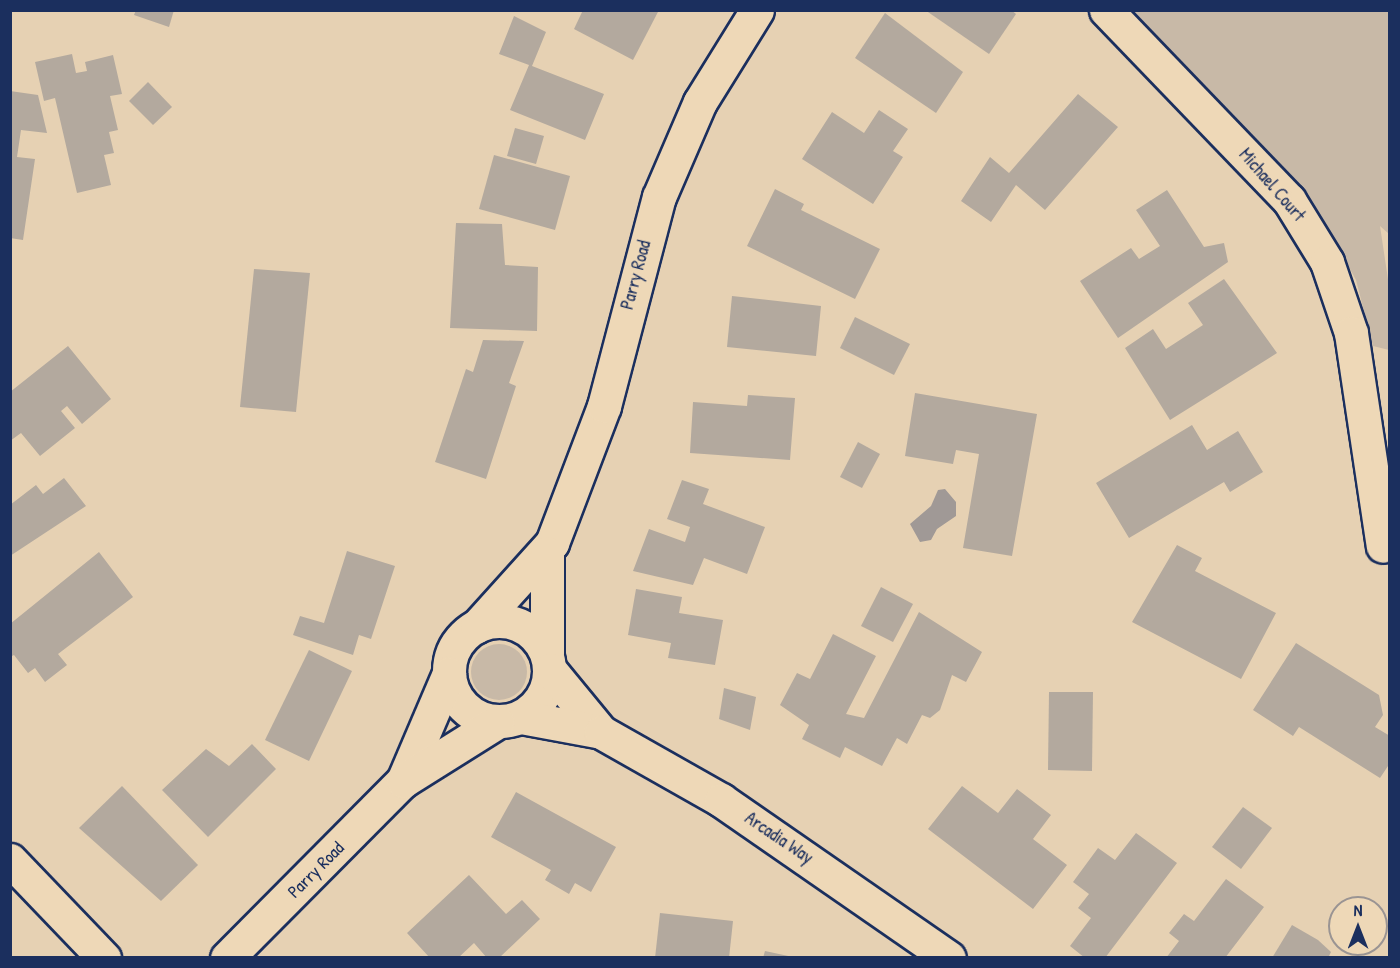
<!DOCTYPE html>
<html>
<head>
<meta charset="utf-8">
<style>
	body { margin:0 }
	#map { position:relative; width:1400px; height:968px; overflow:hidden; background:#e6d1b3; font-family:"Patrick Hand",sans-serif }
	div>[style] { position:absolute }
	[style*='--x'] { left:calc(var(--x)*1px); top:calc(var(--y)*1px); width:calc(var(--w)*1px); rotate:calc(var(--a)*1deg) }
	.green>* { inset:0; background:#c8b9a7 }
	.round { border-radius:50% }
	.water>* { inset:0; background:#a09996 }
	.building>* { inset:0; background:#b3a99e }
	.roads { filter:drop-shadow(2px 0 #1b2f5e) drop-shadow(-2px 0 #1b2f5e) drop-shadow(0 2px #1b2f5e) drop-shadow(0 -2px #1b2f5e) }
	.minor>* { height:33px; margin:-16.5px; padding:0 16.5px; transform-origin:16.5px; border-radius:16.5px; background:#eed8b7 }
	.minor>.ring { margin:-16.5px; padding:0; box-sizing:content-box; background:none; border:33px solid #eed8b7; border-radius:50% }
	span { translate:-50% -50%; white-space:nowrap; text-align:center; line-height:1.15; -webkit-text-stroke:4.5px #eed8b7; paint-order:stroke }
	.street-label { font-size:18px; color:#1b2f5e }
	.frame { position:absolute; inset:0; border:12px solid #1b2f5e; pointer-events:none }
	.north { position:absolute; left:1328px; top:896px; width:60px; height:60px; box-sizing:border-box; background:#eed8b7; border:2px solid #9a9493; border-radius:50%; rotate:0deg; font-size:16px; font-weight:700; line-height:24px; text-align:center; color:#1b2f5e }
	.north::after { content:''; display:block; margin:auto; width:21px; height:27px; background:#1b2f5e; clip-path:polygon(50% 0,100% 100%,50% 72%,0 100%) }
</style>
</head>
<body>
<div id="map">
	<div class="green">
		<i style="clip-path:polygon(1132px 11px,1389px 11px,1389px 234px,1380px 226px,1389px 286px,1389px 350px,1373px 346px,1356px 280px,1313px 202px)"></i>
		<i class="round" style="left:471px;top:644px;width:56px;height:56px"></i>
	</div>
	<div class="water">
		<i style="clip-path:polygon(945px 489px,956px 502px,956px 516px,937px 529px,931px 540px,920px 542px,910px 524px,931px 506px,938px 490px)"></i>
	</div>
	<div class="building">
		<i style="clip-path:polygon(136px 10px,174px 10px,169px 27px,134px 15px)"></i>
		<i style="clip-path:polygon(583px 10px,659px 10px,633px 60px,574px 29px)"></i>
		<i style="clip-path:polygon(925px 10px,1011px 10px,1016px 14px,989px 54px)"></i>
		<i style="clip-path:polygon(885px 13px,963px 72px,936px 113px,855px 58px)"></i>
		<i style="clip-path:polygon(514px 16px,546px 32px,532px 66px,604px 94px,585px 140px,510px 110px,529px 65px,499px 54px)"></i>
		<i style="clip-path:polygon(72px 54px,76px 73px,87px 71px,85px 62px,113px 55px,122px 94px,110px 96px,118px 130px,109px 132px,114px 153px,104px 155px,111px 185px,77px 193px,55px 98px,44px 101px,35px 62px)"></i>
		<i style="clip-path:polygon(148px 82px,172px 107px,153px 125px,129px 101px)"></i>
		<i style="clip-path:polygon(10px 91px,38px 95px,47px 133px,21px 130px,17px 157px,35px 159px,23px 240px,10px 238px)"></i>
		<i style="clip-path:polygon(1078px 94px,1118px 127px,1045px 210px,1016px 185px,991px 222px,961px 201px,990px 157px,1009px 173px)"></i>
		<i style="clip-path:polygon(879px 110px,908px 129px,893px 151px,903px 157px,873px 204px,802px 159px,832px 112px,864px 133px)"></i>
		<i style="clip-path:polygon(515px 128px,544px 136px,536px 164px,507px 156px)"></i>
		<i style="clip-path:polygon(494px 155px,570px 176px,555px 230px,479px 209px)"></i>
		<i style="clip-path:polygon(775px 189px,804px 204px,801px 210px,880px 249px,855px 299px,747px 246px)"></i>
		<i style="clip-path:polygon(1167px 190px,1204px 247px,1224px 243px,1228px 262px,1118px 338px,1080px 281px,1131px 248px,1139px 259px,1160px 246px,1136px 210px)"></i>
		<i style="clip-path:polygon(456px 223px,502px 224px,505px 265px,538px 267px,537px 331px,450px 328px)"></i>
		<i style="clip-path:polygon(254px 269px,310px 273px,296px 412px,240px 407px)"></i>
		<i style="clip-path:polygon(1224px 279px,1277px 353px,1170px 420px,1125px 348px,1153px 329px,1166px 349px,1203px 325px,1188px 303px)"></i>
		<i style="clip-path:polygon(732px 296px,821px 306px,816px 356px,727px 347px)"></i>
		<i style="clip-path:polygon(855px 317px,910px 344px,894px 375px,840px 348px)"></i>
		<i style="clip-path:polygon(483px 340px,524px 341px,509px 383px,516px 386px,486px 479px,435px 462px,466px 369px,473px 372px)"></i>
		<i style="clip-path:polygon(68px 346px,111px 399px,82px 424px,67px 406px,61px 411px,75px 428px,40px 456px,21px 433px,10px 441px,10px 392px)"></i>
		<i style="clip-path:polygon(915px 393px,1037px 414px,1012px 556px,963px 548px,979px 454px,956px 450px,953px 464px,905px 456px)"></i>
		<i style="clip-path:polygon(748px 395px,795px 398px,790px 460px,690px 453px,693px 402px,747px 406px)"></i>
		<i style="clip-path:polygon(1192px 425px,1207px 450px,1238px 431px,1263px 472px,1230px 492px,1224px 482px,1129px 538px,1096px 483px)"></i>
		<i style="clip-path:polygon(858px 442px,880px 454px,862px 488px,840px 477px)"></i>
		<i style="clip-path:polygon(64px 478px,86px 506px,10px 556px,10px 505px,36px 485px,43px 494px)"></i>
		<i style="clip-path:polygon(682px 480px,709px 489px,703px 504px,765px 527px,747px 574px,704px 558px,693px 585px,633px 571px,649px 529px,685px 542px,690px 527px,667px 519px)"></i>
		<i style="clip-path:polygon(1177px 545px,1202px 558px,1195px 571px,1276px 613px,1241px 679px,1132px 622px)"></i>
		<i style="clip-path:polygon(347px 551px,395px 566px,371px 639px,359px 635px,353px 655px,293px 635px,300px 616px,324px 623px)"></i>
		<i style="clip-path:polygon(99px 552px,133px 597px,58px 654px,67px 665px,45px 682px,35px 668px,28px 673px,14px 655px,10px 657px,10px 624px)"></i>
		<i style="clip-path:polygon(881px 587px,913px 604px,893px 642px,861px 626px)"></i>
		<i style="clip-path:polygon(636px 589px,682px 597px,679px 613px,723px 620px,715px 665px,668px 658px,671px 643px,628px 635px)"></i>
		<i style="clip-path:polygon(919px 612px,982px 652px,966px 682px,952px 675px,940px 710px,930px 718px,922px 715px,907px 744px,897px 738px,882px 766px,845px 747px,840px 758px,802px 739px,809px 725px,780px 705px,797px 673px,810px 679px,833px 634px,876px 656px,846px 714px,864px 718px)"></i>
		<i style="clip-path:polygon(1296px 643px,1379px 695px,1383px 715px,1375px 727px,1390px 736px,1390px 763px,1380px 778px,1299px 727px,1293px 736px,1253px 710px)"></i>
		<i style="clip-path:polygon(309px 650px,352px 671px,309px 761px,265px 740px)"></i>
		<i style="clip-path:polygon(724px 688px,756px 697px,750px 730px,719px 719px)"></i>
		<i style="clip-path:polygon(1049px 692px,1093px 692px,1092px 771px,1048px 770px)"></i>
		<i style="clip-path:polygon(252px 744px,276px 769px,208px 837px,162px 790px,206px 749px,229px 766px)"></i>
		<i style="clip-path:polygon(122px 786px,198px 865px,161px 901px,79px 828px)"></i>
		<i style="clip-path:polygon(962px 786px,998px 813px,1017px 789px,1051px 815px,1033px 839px,1067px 865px,1033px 909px,928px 829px)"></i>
		<i style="clip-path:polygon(516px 792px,616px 847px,591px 892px,575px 883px,569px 894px,545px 880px,551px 870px,491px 837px)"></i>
		<i style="clip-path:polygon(1243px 807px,1272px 828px,1241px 869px,1212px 847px)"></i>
		<i style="clip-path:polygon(1136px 833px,1177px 863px,1105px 958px,1085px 958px,1070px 946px,1091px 918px,1078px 908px,1089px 894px,1073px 882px,1098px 848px,1115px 860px)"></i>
		<i style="clip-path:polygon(469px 875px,506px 914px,522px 900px,540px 919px,499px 958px,487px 958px,474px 943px,458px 958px,430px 958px,407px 933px)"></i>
		<i style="clip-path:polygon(1226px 879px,1264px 907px,1225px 958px,1166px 958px,1179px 941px,1169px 933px,1184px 914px,1194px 921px)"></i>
		<i style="clip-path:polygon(660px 913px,733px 921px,729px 958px,655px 958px)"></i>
		<i style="clip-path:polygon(1292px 925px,1318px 940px,1331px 952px,1328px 958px,1272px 958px)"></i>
		<i style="clip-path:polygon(765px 951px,793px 957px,792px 958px,763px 958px)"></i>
	</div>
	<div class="roads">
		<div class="minor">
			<i style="--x:1106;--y:10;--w:264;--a:46.1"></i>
			<i style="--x:1289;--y:200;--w:73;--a:58.5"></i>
			<i style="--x:1327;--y:262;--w:75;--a:71.3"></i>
			<i style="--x:1351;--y:333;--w:215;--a:81.5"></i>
			<i class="ring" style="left:449px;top:621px;width:67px;height:67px"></i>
			<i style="--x:477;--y:626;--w:112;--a:-47.9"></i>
			<i style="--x:552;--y:543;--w:147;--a:-69.2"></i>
			<i style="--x:604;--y:406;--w:216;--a:-75.3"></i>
			<i style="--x:659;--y:197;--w:103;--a:-66.7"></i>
			<i style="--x:700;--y:102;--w:108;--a:-58.2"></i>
			<i style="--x:547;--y:653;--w:100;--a:-90"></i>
			<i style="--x:550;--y:670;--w:80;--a:50.6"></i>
			<i style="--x:521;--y:717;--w:81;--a:10.6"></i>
			<i style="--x:601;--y:732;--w:138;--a:29.5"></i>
			<i style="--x:721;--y:800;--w:277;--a:34.7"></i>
			<i style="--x:403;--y:781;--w:117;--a:-66.9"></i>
			<i style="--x:10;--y:860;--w:136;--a:46.2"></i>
			<i style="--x:227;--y:958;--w:250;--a:-45.2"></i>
			<i style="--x:403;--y:781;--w:111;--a:-32.1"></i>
		</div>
	</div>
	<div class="street-label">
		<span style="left:1272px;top:185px;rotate:49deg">Michael Court</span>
		<span style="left:636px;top:275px;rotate:-75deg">Parry Road</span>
		<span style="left:779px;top:838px;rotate:34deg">Arcadia Way</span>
		<span style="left:316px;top:870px;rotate:-45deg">Parry Road</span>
	</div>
	<div class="frame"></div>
	<div class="north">N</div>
</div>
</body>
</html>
